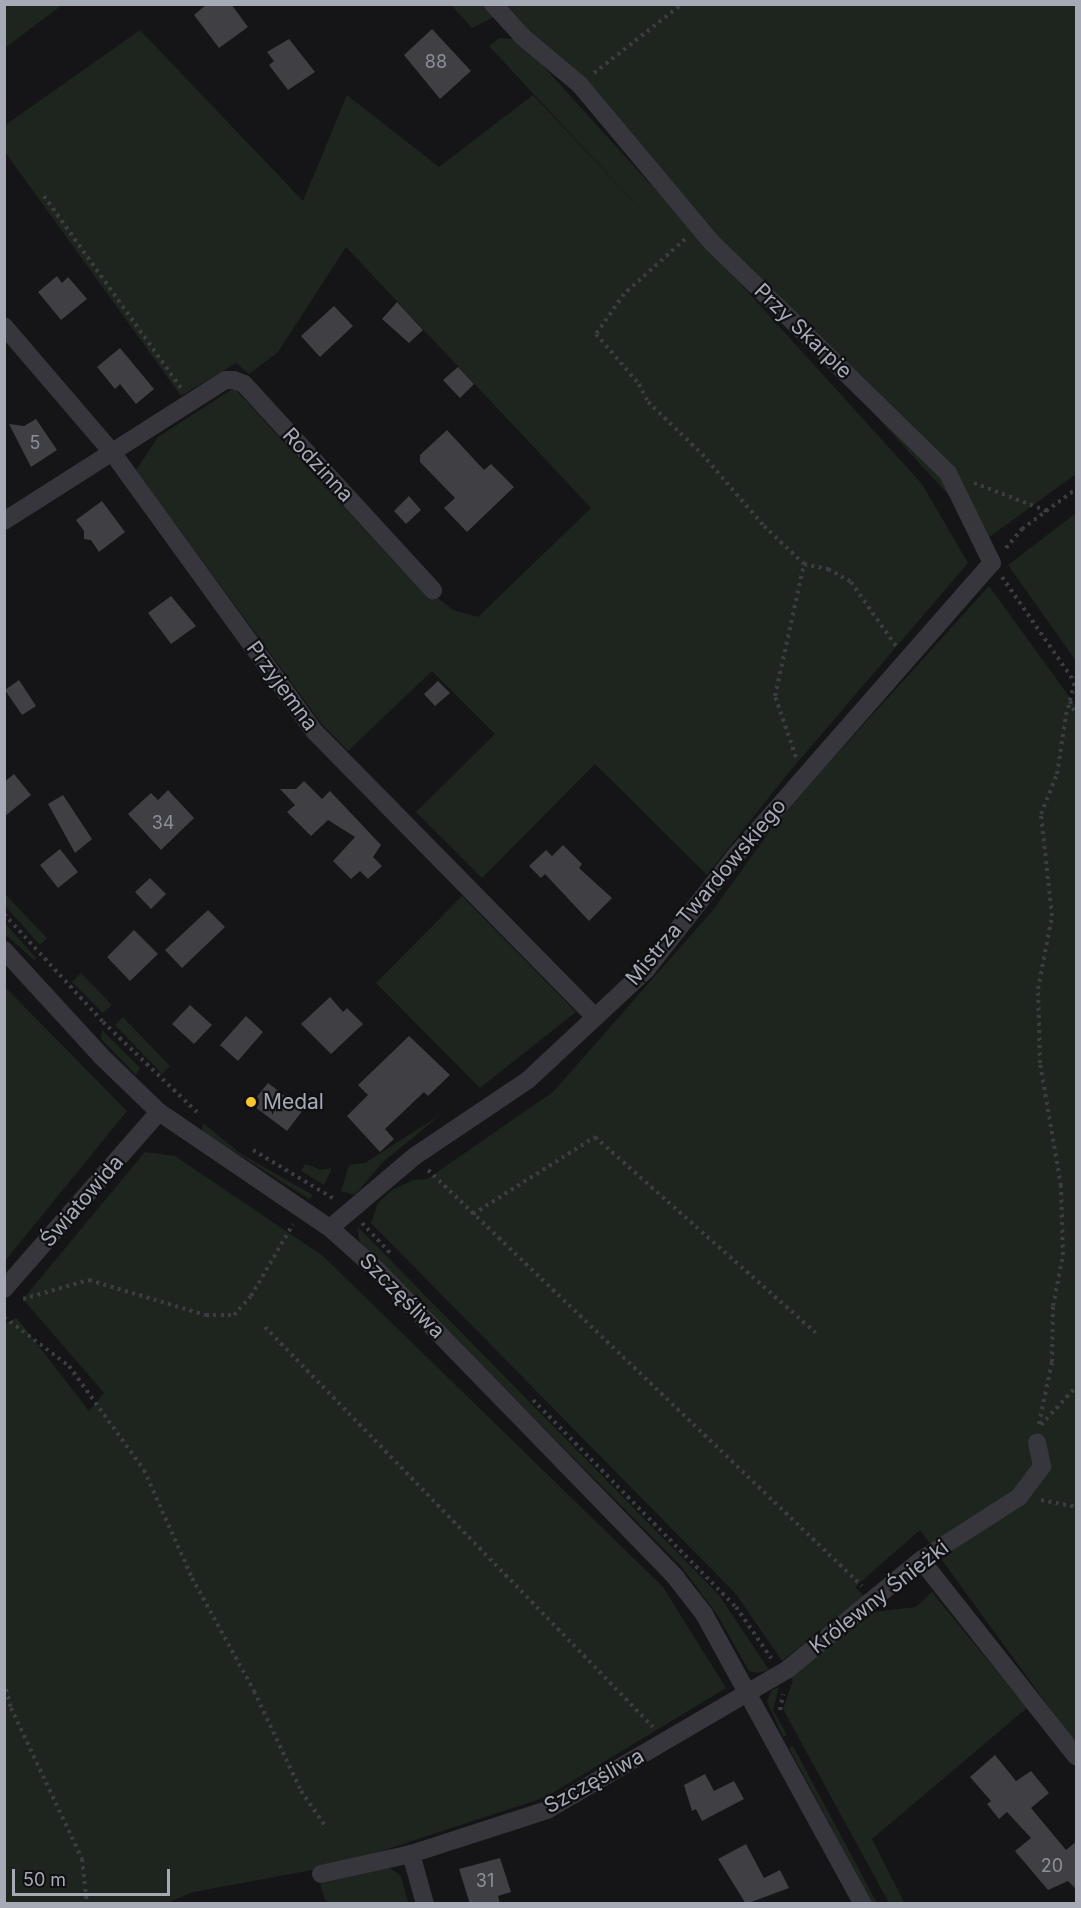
<!DOCTYPE html>
<html>
<head>
<meta charset="utf-8">
<style>
	body { margin:0 }
	#map { position:relative; width:1081px; height:1908px; overflow:hidden; background:#151517; font-family:Inter,sans-serif }
	div>[style] { position:absolute }
	[style*='--x'] { left:calc(var(--x)*1px); top:calc(var(--y)*1px); width:calc(var(--w)*1px); rotate:calc(var(--a)*1deg) }
	.green>* { inset:0; background:#1d251e }
	.building>* { inset:0; background:#3f3f44 }
	.path>* { height:4px; margin-top:-2px; transform-origin:0; background:repeating-linear-gradient(90deg,#3c3d43 0 3px,transparent 0 7.5px) }
	.minor>* { height:18px; margin:-9px; padding:0 9px; transform-origin:9px; border-radius:9px; background:#36363c }
	.dots>* { width:16px; height:16px; translate:-50% -50%; box-sizing:border-box; border:3px solid #101012; border-radius:50% }
	span { translate:-50% -50%; white-space:nowrap; text-align:center; line-height:1.15; -webkit-text-stroke:4.5px #101012; paint-order:stroke }
	.number-label { font-size:18px; color:#8c8f9a }
	.number-label span { -webkit-text-stroke-width:0 }
	.street-label { font-size:21px; color:#a6aab7 }
	.poi-label { font-size:21px; color:#a6aab7 }
	.left { translate:0 -50%; text-align:left }
	.frame { position:absolute; inset:0; border:6px solid #a6aab7; pointer-events:none }
	.scale { position:absolute; left:12px; top:1869px; width:158px; height:27px; box-sizing:border-box; border:3px solid #a6aab7; border-top:0; padding-left:8px; font-size:18px; line-height:21px; white-space:nowrap; color:#a6aab7; -webkit-text-stroke:4px #101012; paint-order:stroke }
</style>
</head>
<body>
<div id="map">
	<div class="green">
		<i style="clip-path:polygon(5px 4px,62px 4px,62px 5px,5px 48px)"></i>
		<i style="clip-path:polygon(451px 5px,487px 5px,494px 17px,472px 28px)"></i>
		<i style="clip-path:polygon(499px 5px,1076px 5px,1076px 474px,988px 538px)"></i>
		<i style="clip-path:polygon(140px 30px,303px 201px,347px 95px,439px 167px,533px 95px,647px 216px,489px 46px,499px 38px,513px 39px,526px 47px,922px 484px,968px 563px,790px 771px,707px 875px,595px 764px,482px 878px,416px 812px,495px 734px,432px 671px,348px 751px,321px 723px,136px 470px,158px 437px,234px 388px,400px 568px,453px 610px,478px 617px,591px 508px,346px 247px,278px 352px,249px 374px,236px 363px,181px 396px,5px 152px,4px 126px)"></i>
		<i style="clip-path:polygon(1076px 513px,1076px 661px,1008px 565px)"></i>
		<i style="clip-path:polygon(989px 586px,1076px 706px,1076px 1744px,920px 1530px,855px 1587px,864px 1596px,782px 1661px,736px 1594px,371px 1223px,378px 1203px,392px 1190px,413px 1180px,427px 1179px,553px 1092px,713px 910px,779px 818px)"></i>
		<i style="clip-path:polygon(5px 894px,47px 938px,40px 945px,5px 906px)"></i>
		<i style="clip-path:polygon(462px 896px,576px 1012px,480px 1088px,376px 983px)"></i>
		<i style="clip-path:polygon(5px 923px,36px 958px,34px 960px,5px 934px)"></i>
		<i style="clip-path:polygon(81px 973px,112px 1005px,103px 1013px,72px 982px)"></i>
		<i style="clip-path:polygon(5px 987px,127px 1111px,5px 1261px)"></i>
		<i style="clip-path:polygon(123px 1017px,170px 1066px,162px 1074px,115px 1025px)"></i>
		<i style="clip-path:polygon(102px 1030px,140px 1068px,136px 1075px,101px 1039px)"></i>
		<i style="clip-path:polygon(440px 1115px,382px 1163px,355px 1195px,341px 1191px,349px 1165px,365px 1163px)"></i>
		<i style="clip-path:polygon(203px 1123px,241px 1154px,313px 1195px,309px 1199px,202px 1131px)"></i>
		<i style="clip-path:polygon(145px 1152px,175px 1156px,323px 1256px,663px 1587px,726px 1688px,546px 1797px,339px 1865px,194px 1892px,166px 1903px,5px 1904px,5px 1323px,17px 1318px,89px 1411px,104px 1393px,23px 1299px)"></i>
		<i style="clip-path:polygon(305px 1164px,322px 1170px,332px 1168px,324px 1185px,301px 1171px)"></i>
		<i style="clip-path:polygon(357px 1226px,719px 1595px,769px 1670px,758px 1673px,749px 1671px,718px 1616px,681px 1566px,360px 1243px)"></i>
		<i style="clip-path:polygon(932px 1592px,1027px 1708px,872px 1839px,905px 1904px,889px 1903px,783px 1709px,793px 1680px,789px 1675px,872px 1612px,916px 1607px)"></i>
		<i style="clip-path:polygon(779px 1687px,773px 1710px,787px 1735px,783px 1737px,767px 1701px,772px 1690px)"></i>
		<i style="clip-path:polygon(793px 1746px,877px 1903px,872px 1903px,789px 1748px)"></i>
		<i style="clip-path:polygon(389px 1867px,401px 1876px,408px 1903px,326px 1903px,320px 1884px)"></i>
	</div>
	<div class="building">
		<i style="clip-path:polygon(207px 4px,231px 4px,248px 27px,219px 48px,194px 15px)"></i>
		<i style="clip-path:polygon(432px 29px,471px 71px,440px 99px,404px 55px)"></i>
		<i style="clip-path:polygon(289px 39px,315px 72px,288px 90px,269px 65px,274px 61px,267px 52px)"></i>
		<i style="clip-path:polygon(57px 276px,62px 283px,68px 277px,87px 299px,61px 320px,38px 292px)"></i>
		<i style="clip-path:polygon(397px 302px,423px 330px,409px 343px,382px 319px)"></i>
		<i style="clip-path:polygon(334px 306px,353px 326px,320px 357px,301px 336px)"></i>
		<i style="clip-path:polygon(120px 348px,154px 389px,136px 404px,120px 384px,115px 389px,97px 367px)"></i>
		<i style="clip-path:polygon(458px 367px,474px 384px,460px 398px,443px 380px)"></i>
		<i style="clip-path:polygon(36px 419px,57px 450px,31px 467px,9px 424px,24px 426px)"></i>
		<i style="clip-path:polygon(447px 430px,484px 470px,491px 464px,514px 487px,467px 532px,444px 508px,455px 498px,420px 462px,420px 455px)"></i>
		<i style="clip-path:polygon(409px 496px,421px 510px,406px 524px,394px 511px)"></i>
		<i style="clip-path:polygon(102px 501px,125px 532px,99px 552px,91px 540px,84px 539px,84px 531px,76px 520px)"></i>
		<i style="clip-path:polygon(171px 596px,196px 626px,171px 644px,148px 613px)"></i>
		<i style="clip-path:polygon(19px 680px,36px 706px,22px 715px,5px 690px)"></i>
		<i style="clip-path:polygon(438px 681px,450px 693px,435px 706px,424px 694px)"></i>
		<i style="clip-path:polygon(14px 774px,31px 795px,4px 817px,4px 782px)"></i>
		<i style="clip-path:polygon(304px 781px,322px 799px,330px 791px,381px 845px,373px 857px,382px 866px,368px 879px,360px 871px,351px 879px,333px 861px,355px 837px,328px 820px,311px 836px,287px 812px,295px 805px,280px 789px,296px 789px)"></i>
		<i style="clip-path:polygon(168px 790px,194px 818px,161px 850px,128px 814px,151px 793px,158px 800px)"></i>
		<i style="clip-path:polygon(63px 795px,92px 839px,75px 853px,48px 804px)"></i>
		<i style="clip-path:polygon(563px 845px,582px 864px,579px 868px,612px 898px,589px 921px,545px 874px,541px 878px,529px 866px,546px 850px,552px 856px)"></i>
		<i style="clip-path:polygon(60px 849px,78px 872px,58px 888px,40px 865px)"></i>
		<i style="clip-path:polygon(150px 878px,166px 894px,151px 909px,135px 892px)"></i>
		<i style="clip-path:polygon(208px 910px,225px 927px,182px 968px,165px 950px)"></i>
		<i style="clip-path:polygon(134px 930px,158px 954px,130px 981px,107px 957px)"></i>
		<i style="clip-path:polygon(330px 997px,343px 1012px,347px 1008px,363px 1024px,331px 1054px,301px 1024px)"></i>
		<i style="clip-path:polygon(190px 1005px,212px 1025px,194px 1044px,172px 1024px)"></i>
		<i style="clip-path:polygon(246px 1016px,263px 1032px,238px 1061px,220px 1045px)"></i>
		<i style="clip-path:polygon(409px 1036px,450px 1075px,428px 1096px,424px 1092px,385px 1129px,394px 1139px,380px 1152px,347px 1116px,368px 1095px,358px 1085px)"></i>
		<i style="clip-path:polygon(268px 1083px,303px 1110px,287px 1131px,251px 1104px)"></i>
		<i style="clip-path:polygon(995px 1755px,1016px 1781px,1031px 1771px,1049px 1793px,1031px 1808px,1066px 1850px,1077px 1841px,1077px 1890px,1068px 1881px,1048px 1890px,1015px 1851px,1031px 1838px,1007px 1812px,999px 1819px,987px 1804px,991px 1801px,970px 1777px)"></i>
		<i style="clip-path:polygon(705px 1774px,714px 1791px,734px 1781px,744px 1799px,702px 1821px,696px 1809px,692px 1811px,684px 1785px)"></i>
		<i style="clip-path:polygon(746px 1844px,764px 1878px,780px 1870px,789px 1888px,746px 1904px,718px 1859px)"></i>
		<i style="clip-path:polygon(500px 1858px,511px 1892px,498px 1896px,500px 1904px,470px 1904px,459px 1869px)"></i>
	</div>
	<div class="path">
		<i style="--x:594;--y:73;--w:112;--a:-38.1"></i>
		<i style="--x:44;--y:196;--w:236;--a:54.5"></i>
		<i style="--x:685;--y:239;--w:82;--a:138"></i>
		<i style="--x:624;--y:294;--w:49;--a:125"></i>
		<i style="--x:596;--y:334;--w:66;--a:49.3"></i>
		<i style="--x:639;--y:384;--w:20;--a:63"></i>
		<i style="--x:648;--y:402;--w:75;--a:43.9"></i>
		<i style="--x:702;--y:454;--w:95;--a:49.3"></i>
		<i style="--x:764;--y:526;--w:55;--a:43.5"></i>
		<i style="--x:804;--y:564;--w:25;--a:12"></i>
		<i style="--x:828;--y:569;--w:26;--a:29"></i>
		<i style="--x:851;--y:582;--w:78;--a:54.9"></i>
		<i style="--x:974;--y:483;--w:78;--a:21"></i>
		<i style="--x:1006;--y:548;--w:25;--a:-50"></i>
		<i style="--x:1022;--y:529;--w:67;--a:-36.5"></i>
		<i style="--x:1002;--y:577;--w:130;--a:55.3"></i>
		<i style="--x:1070;--y:701;--w:15;--a:67"></i>
		<i style="--x:796;--y:757;--w:65;--a:-109"></i>
		<i style="--x:775;--y:696;--w:135;--a:-77.6"></i>
		<i style="--x:4;--y:914;--w:147;--a:47.5"></i>
		<i style="--x:103;--y:1022;--w:130;--a:43.8"></i>
		<i style="--x:253;--y:1150;--w:97;--a:31.1"></i>
		<i style="--x:428;--y:1170;--w:601;--a:43.79"></i>
		<i style="--x:473;--y:1214;--w:144;--a:-32.3"></i>
		<i style="--x:595;--y:1137;--w:295;--a:41.6"></i>
		<i style="--x:362;--y:1223;--w:44;--a:46.8"></i>
		<i style="--x:23;--y:1299;--w:69;--a:-16.1"></i>
		<i style="--x:89;--y:1280;--w:122;--a:16.7"></i>
		<i style="--x:206;--y:1315;--w:28;--a:0"></i>
		<i style="--x:234;--y:1315;--w:25;--a:-48"></i>
		<i style="--x:251;--y:1296;--w:83;--a:-59.7"></i>
		<i style="--x:4;--y:1317;--w:81;--a:37"></i>
		<i style="--x:69;--y:1366;--w:128;--a:54.2"></i>
		<i style="--x:144;--y:1470;--w:118;--a:66"></i>
		<i style="--x:192;--y:1578;--w:129;--a:61.2"></i>
		<i style="--x:254;--y:1691;--w:110;--a:64.8"></i>
		<i style="--x:301;--y:1791;--w:44;--a:55.2"></i>
		<i style="--x:265;--y:1327;--w:557;--a:45.87"></i>
		<i style="--x:533;--y:1400;--w:290;--a:45.6"></i>
		<i style="--x:736;--y:1607;--w:62;--a:55.5"></i>
		<i style="--x:1039;--y:1424;--w:63;--a:-78.2"></i>
		<i style="--x:1052;--y:1362;--w:56;--a:-89"></i>
		<i style="--x:1053;--y:1306;--w:52;--a:-78.9"></i>
		<i style="--x:1063;--y:1255;--w:69;--a:-91.7"></i>
		<i style="--x:1061;--y:1186;--w:125;--a:-99.7"></i>
		<i style="--x:1040;--y:1063;--w:74;--a:-91.5"></i>
		<i style="--x:1038;--y:989;--w:74;--a:-79.1"></i>
		<i style="--x:1052;--y:916;--w:103;--a:-96.2"></i>
		<i style="--x:1041;--y:814;--w:43;--a:-68.2"></i>
		<i style="--x:1057;--y:774;--w:60;--a:-81.3"></i>
		<i style="--x:1066;--y:715;--w:39;--a:-75"></i>
		<i style="--x:1041;--y:1425;--w:52;--a:-47.4"></i>
		<i style="--x:1041;--y:1500;--w:36;--a:11"></i>
		<i style="--x:4;--y:1682;--w:27;--a:75"></i>
		<i style="--x:11;--y:1708;--w:167;--a:64.8"></i>
		<i style="--x:82;--y:1859;--w:45;--a:83.7"></i>
		<i style="--x:780;--y:1710;--w:16;--a:-79"></i>
	</div>
	<div class="minor">
		<i style="--x:4;--y:326;--w:166;--a:49.4"></i>
		<i style="--x:112;--y:452;--w:346;--a:54.1"></i>
		<i style="--x:315;--y:732;--w:398;--a:45.5"></i>
		<i style="--x:4;--y:521;--w:262;--a:-32.5"></i>
		<i style="--x:225;--y:380;--w:9;--a:0"></i>
		<i style="--x:234;--y:380;--w:11;--a:22"></i>
		<i style="--x:244;--y:384;--w:280;--a:47.5"></i>
		<i style="--x:4;--y:950;--w:145;--a:47.5"></i>
		<i style="--x:102;--y:1057;--w:79;--a:44"></i>
		<i style="--x:159;--y:1112;--w:207;--a:34.2"></i>
		<i style="--x:330;--y:1228;--w:63;--a:41.8"></i>
		<i style="--x:377;--y:1270;--w:429;--a:45.8"></i>
		<i style="--x:676;--y:1578;--w:46;--a:52.1"></i>
		<i style="--x:704;--y:1614;--w:331;--a:61.3"></i>
		<i style="--x:330;--y:1228;--w:111;--a:-40.3"></i>
		<i style="--x:415;--y:1156;--w:136;--a:-33.9"></i>
		<i style="--x:528;--y:1080;--w:161;--a:-43"></i>
		<i style="--x:646;--y:970;--w:146;--a:-52"></i>
		<i style="--x:736;--y:855;--w:388;--a:-48.8"></i>
		<i style="--x:992;--y:563;--w:100;--a:-116.1"></i>
		<i style="--x:948;--y:473;--w:328;--a:-135.7"></i>
		<i style="--x:713;--y:244;--w:209;--a:-129.9"></i>
		<i style="--x:579;--y:84;--w:73;--a:-140"></i>
		<i style="--x:523;--y:37;--w:45;--a:-132.3"></i>
		<i style="--x:4;--y:1289;--w:235;--a:-48.8"></i>
		<i style="--x:921;--y:1560;--w:250;--a:51.7"></i>
		<i style="--x:321;--y:1874;--w:92;--a:-12.5"></i>
		<i style="--x:425;--y:1904;--w:52;--a:-105.6"></i>
		<i style="--x:411;--y:1854;--w:143;--a:-17.9"></i>
		<i style="--x:547;--y:1810;--w:279;--a:-30.3"></i>
		<i style="--x:788;--y:1669;--w:172;--a:-39.3"></i>
		<i style="--x:921;--y:1560;--w:117;--a:-32.7"></i>
		<i style="--x:1019;--y:1497;--w:39;--a:-53"></i>
		<i style="--x:1042;--y:1466;--w:24;--a:-102"></i>
	</div>
	<div class="dots">
		<i style="left:251px;top:1102px;background:#f8c72c"></i>
	</div>
	<div class="number-label">
		<span style="left:436px;top:62px">88</span>
		<span style="left:35px;top:443px">5</span>
		<span style="left:163px;top:823px">34</span>
		<span style="left:1052px;top:1866px">20</span>
		<span style="left:485px;top:1881px">31</span>
	</div>
	<div class="street-label">
		<span style="left:803px;top:331px;rotate:44deg">Przy Skarpie</span>
		<span style="left:318px;top:465px;rotate:47deg">Rodzinna</span>
		<span style="left:282px;top:686px;rotate:54deg">Przyjemna</span>
		<span style="left:706px;top:892px;rotate:-50deg">Mistrza Twardowskiego</span>
		<span style="left:82px;top:1201px;rotate:-49deg">Światowida</span>
		<span style="left:402px;top:1296px;rotate:45deg">Szczęśliwa</span>
		<span style="left:879px;top:1597px;rotate:-38deg">Królewny Śnieżki</span>
		<span style="left:594px;top:1781px;rotate:-29deg">Szczęśliwa</span>
	</div>
	<div class="poi-label">
		<span class="left" style="left:263px;top:1102px">Medal</span>
	</div>
	<div class="frame"></div>
	<div class="scale">50 m</div>
</div>
</body>
</html>
